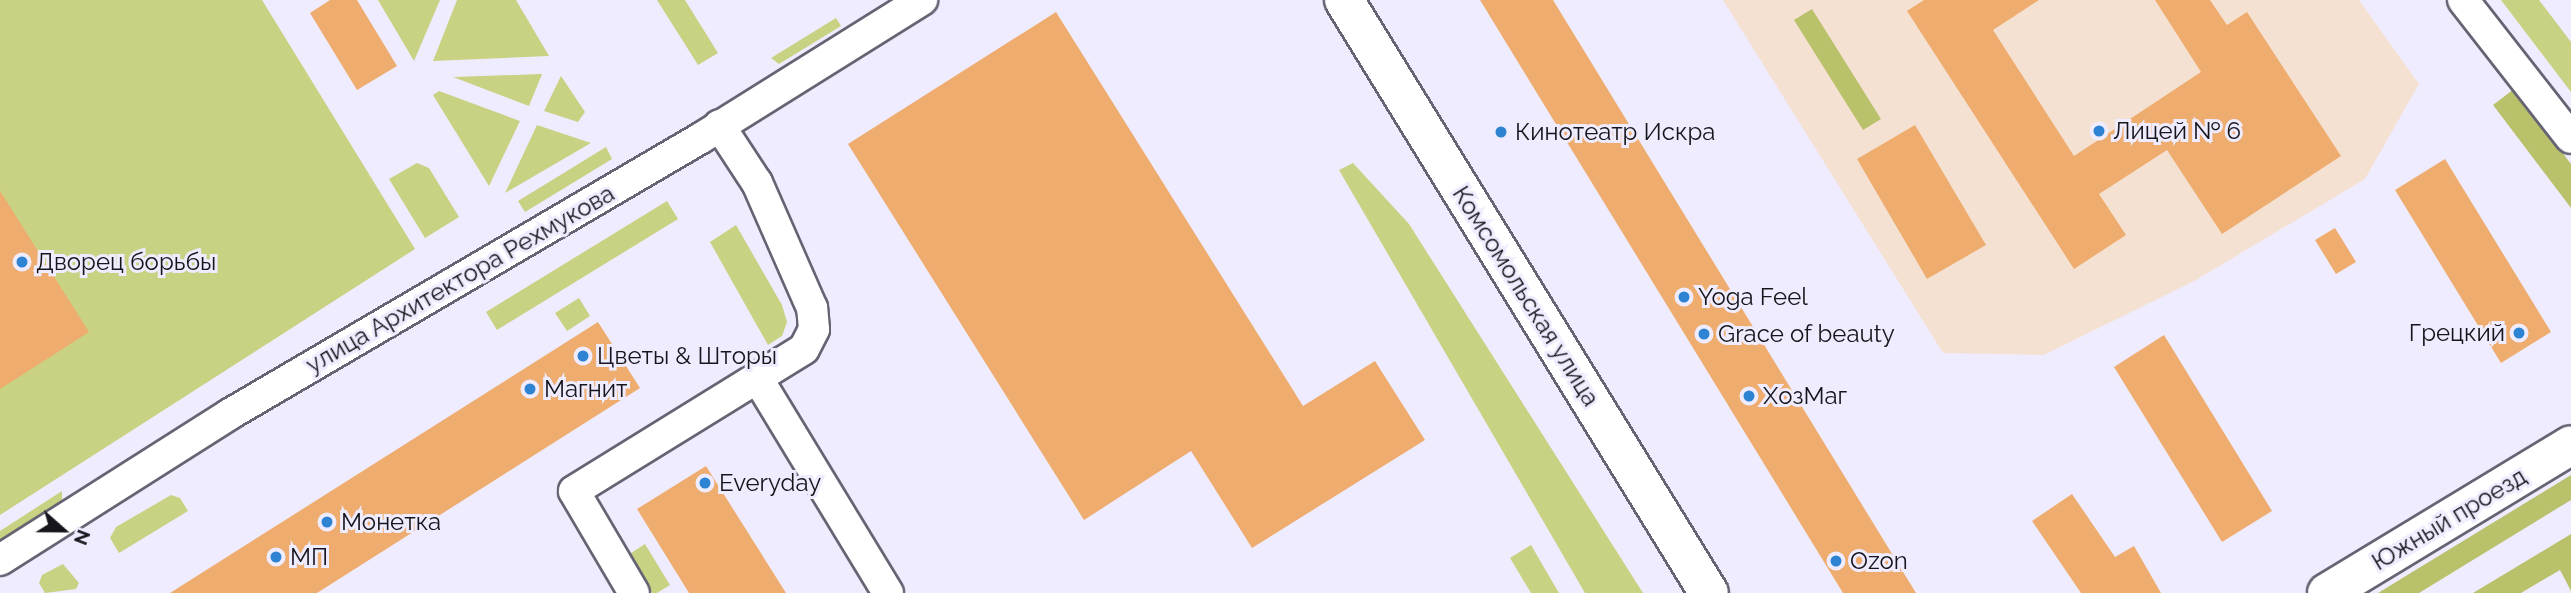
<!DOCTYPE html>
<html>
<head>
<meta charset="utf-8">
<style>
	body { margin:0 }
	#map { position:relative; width:2571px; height:593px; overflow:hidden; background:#efecff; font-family:Raleway,sans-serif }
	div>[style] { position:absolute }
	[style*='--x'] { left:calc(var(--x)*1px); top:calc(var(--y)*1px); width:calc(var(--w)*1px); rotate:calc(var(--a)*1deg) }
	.education>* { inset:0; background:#f5e1d2 }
	.green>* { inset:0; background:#c9d182 }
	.forest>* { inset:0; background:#bac16b }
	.building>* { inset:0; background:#eead6e }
	.roads { filter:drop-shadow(2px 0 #666373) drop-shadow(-2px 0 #666373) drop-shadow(0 2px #666373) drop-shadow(0 -2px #666373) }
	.street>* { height:30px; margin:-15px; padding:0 15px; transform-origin:15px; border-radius:15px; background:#fff }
	.secondary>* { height:38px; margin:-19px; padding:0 19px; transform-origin:19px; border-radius:19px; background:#fff }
	.dots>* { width:19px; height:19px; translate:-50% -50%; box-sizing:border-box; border:4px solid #efecff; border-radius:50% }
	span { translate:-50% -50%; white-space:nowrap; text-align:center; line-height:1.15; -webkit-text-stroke:6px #efecff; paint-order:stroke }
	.poi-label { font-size:24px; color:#16151b }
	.left { translate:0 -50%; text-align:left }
	.right { translate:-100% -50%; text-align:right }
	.street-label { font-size:24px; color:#16151b }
	.north { position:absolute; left:28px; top:495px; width:70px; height:70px; -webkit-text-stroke:5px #efecff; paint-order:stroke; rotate:111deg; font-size:19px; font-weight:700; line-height:28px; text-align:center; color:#16151b }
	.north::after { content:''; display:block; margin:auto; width:24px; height:32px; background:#16151b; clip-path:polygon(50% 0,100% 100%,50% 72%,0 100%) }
</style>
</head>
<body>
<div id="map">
	<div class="education">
		<i style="clip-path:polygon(1723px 0,2359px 0,2419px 84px,2365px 179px,2196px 280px,2044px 355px,1943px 353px)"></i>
	</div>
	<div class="green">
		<i style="clip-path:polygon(0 0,262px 0,415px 249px,0 515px)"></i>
		<i style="clip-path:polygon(378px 0,440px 0,414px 61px)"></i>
		<i style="clip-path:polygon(457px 0,516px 0,549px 56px,433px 61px)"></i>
		<i style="clip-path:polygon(657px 0,685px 0,718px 53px,698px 65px)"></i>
		<i style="clip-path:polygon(2501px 0,2539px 0,2571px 42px,2571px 92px)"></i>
		<i style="clip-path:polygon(836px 18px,841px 26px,779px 64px,771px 58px)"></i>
		<i style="clip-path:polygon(542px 74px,529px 106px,453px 77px)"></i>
		<i style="clip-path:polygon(561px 76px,585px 112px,578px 122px,544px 111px)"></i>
		<i style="clip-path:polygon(439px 91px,520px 121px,489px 186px,433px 95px)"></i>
		<i style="clip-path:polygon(537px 125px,591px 143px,505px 193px)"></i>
		<i style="clip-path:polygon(606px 147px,612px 159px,525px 212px,518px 201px)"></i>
		<i style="clip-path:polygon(417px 163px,429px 168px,459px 217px,425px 238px,389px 179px)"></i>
		<i style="clip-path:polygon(1353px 163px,1409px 224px,1643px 593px,1585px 593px,1339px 170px)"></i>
		<i style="clip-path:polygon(667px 201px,678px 219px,497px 330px,486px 312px)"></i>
		<i style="clip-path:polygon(736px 225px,782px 305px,787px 322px,782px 336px,768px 345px,710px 242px)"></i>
		<i style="clip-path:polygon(579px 298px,590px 316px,567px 331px,555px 313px)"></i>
		<i style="clip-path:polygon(62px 491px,62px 509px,0 546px,0 531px)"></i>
		<i style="clip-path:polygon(171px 495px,180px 498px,188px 511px,119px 553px,110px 538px,116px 527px)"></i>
		<i style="clip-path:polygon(645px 544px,670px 585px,657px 593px,652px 593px,628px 555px)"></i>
		<i style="clip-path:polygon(1531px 545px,1559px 593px,1531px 593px,1510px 558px)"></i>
		<i style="clip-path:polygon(63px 564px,79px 583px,76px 589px,45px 593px,39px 583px,42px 575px)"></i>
	</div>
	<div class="forest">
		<i style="clip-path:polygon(1812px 9px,1881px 119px,1863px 130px,1794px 20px)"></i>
		<i style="clip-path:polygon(2514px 89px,2571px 164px,2571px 208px,2493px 105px)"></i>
		<i style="clip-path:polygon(2571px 475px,2571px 500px,2419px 593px,2378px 593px)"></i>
		<i style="clip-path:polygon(2571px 534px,2571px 591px,2560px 570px,2521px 593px,2473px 593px)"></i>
	</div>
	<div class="building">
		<i style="clip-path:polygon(330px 0,357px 0,397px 66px,357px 90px,310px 13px)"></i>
		<i style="clip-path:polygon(1480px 0,1553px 0,1916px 593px,1843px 593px)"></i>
		<i style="clip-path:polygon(1924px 0,2039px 0,1993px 30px,2074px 156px,2201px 72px,2155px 0,2210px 0,2227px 25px,2247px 12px,2341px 156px,2222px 234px,2167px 150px,2099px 194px,2126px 235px,2074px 269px,1907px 11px)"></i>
		<i style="clip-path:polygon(1056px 12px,1303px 406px,1375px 361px,1425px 440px,1252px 548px,1191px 451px,1084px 520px,848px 144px)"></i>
		<i style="clip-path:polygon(1915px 125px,1986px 245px,1927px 279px,1857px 159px)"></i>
		<i style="clip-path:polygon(2445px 159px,2551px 332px,2501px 363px,2395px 190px)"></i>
		<i style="clip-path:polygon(0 191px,89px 332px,0 389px)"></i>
		<i style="clip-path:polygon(2335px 228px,2356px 262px,2336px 274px,2315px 240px)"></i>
		<i style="clip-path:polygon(598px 322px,640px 388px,317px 593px,170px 593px)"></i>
		<i style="clip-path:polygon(2164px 335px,2272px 511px,2222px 542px,2114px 367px)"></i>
		<i style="clip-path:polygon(706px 466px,786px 593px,689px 593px,637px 509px)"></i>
		<i style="clip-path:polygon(2072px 494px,2115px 557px,2134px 546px,2161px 593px,2081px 593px,2032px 521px)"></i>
	</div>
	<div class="roads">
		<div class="street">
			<i style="--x:2463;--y:0;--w:175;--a:52"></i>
			<i style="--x:758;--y:379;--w:250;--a:58.7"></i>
			<i style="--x:0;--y:560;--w:272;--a:-32.4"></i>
			<i style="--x:230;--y:414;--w:546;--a:-30.37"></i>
			<i style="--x:701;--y:138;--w:261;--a:-32"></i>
			<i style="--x:634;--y:593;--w:118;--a:-120.5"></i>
			<i style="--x:574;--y:491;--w:270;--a:-31.7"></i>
			<i style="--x:804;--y:349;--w:22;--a:-63"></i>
			<i style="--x:814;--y:329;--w:21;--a:-95"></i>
			<i style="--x:812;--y:308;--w:137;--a:-113.7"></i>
			<i style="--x:757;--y:183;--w:69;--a:-123.2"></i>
		</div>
		<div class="secondary">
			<i style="--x:1344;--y:0;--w:696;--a:58.39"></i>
			<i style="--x:2327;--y:593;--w:285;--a:-31.2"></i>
		</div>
	</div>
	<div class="dots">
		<i style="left:2099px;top:131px;background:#2e84d2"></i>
		<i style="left:1501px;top:132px;background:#2e84d2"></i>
		<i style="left:22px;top:262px;background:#2e84d2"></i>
		<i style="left:1684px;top:297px;background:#2e84d2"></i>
		<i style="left:2519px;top:333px;background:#2e84d2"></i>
		<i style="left:1704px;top:334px;background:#2e84d2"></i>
		<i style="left:583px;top:356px;background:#2e84d2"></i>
		<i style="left:530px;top:389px;background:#2e84d2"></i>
		<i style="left:1749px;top:396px;background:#2e84d2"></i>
		<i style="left:705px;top:483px;background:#2e84d2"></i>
		<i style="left:327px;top:522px;background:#2e84d2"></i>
		<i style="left:276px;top:557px;background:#2e84d2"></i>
		<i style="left:1836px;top:561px;background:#2e84d2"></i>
	</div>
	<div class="poi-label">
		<span class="left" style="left:2113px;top:131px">Лицей № 6</span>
		<span class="left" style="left:1515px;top:132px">Кинотеатр Искра</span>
		<span class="left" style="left:36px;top:262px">Дворец борьбы</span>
		<span class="left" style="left:1698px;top:297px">Yoga Feel</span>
		<span class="right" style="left:2505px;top:333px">Грецкий</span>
		<span class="left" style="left:1718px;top:334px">Grace of beauty</span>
		<span class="left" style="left:597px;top:356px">Цветы &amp; Шторы</span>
		<span class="left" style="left:544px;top:389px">Магнит</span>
		<span class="left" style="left:1763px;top:396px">ХозМаг</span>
		<span class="left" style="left:719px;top:483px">Everyday</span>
		<span class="left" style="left:341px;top:522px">Монетка</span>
		<span class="left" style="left:290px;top:557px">МП</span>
		<span class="left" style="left:1850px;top:561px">Ozon</span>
	</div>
	<div class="street-label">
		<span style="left:460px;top:279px;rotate:-30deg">улица Архитектора Рехмукова</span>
		<span style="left:1526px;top:296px;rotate:58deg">Комсомольская улица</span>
		<span style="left:2449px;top:519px;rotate:-31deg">Южный проезд</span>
	</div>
	<div class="north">N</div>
</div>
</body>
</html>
